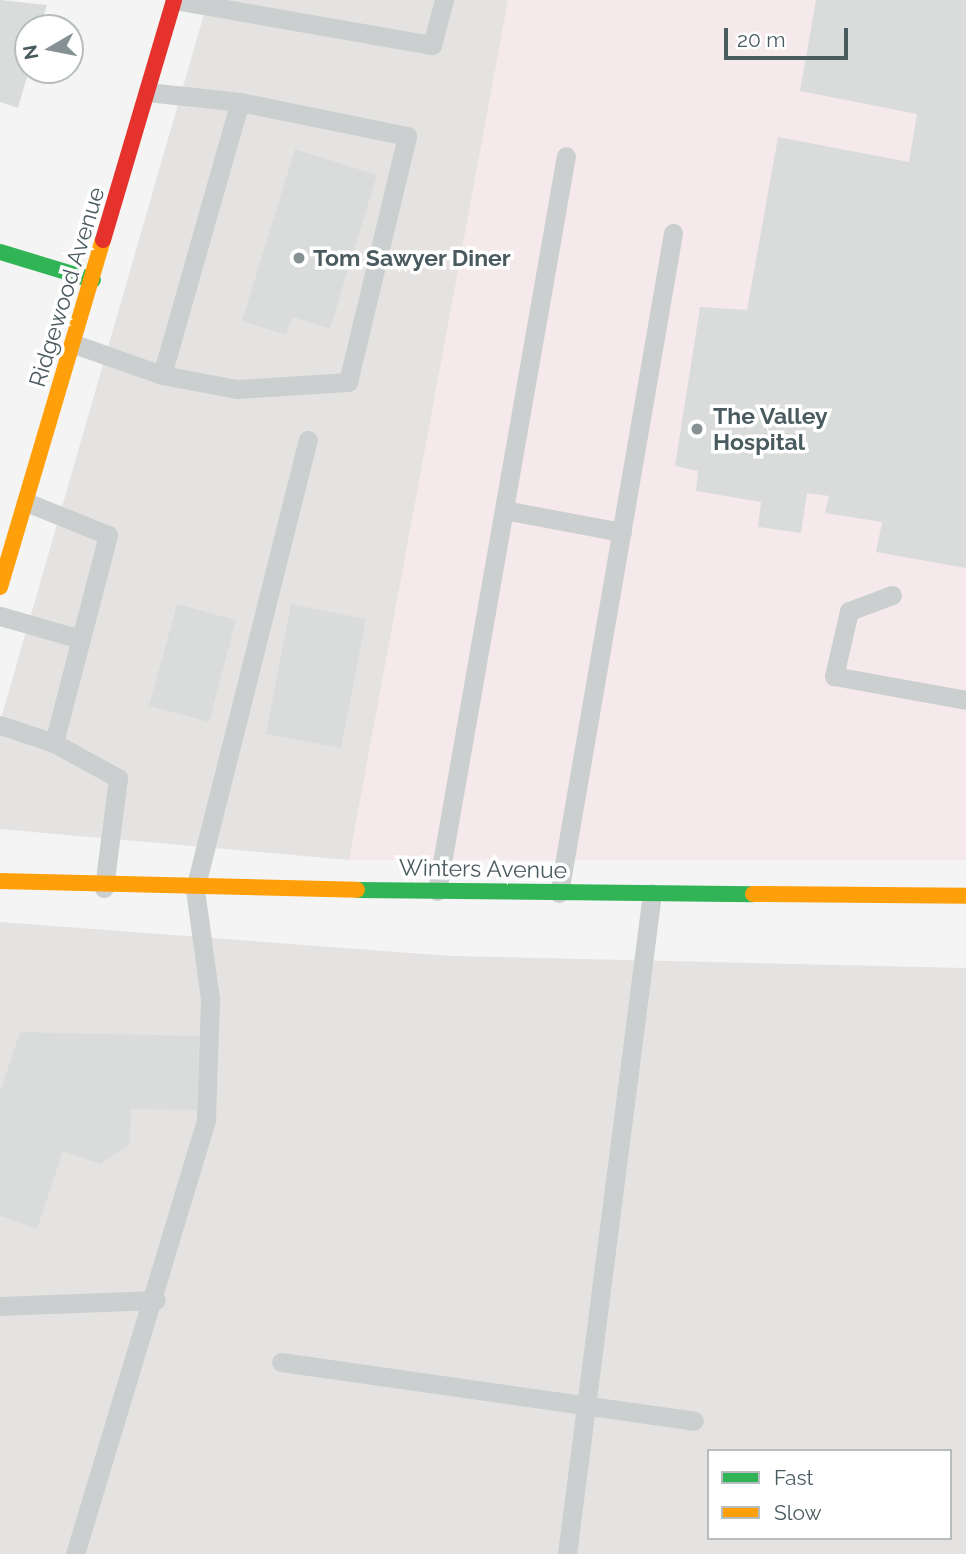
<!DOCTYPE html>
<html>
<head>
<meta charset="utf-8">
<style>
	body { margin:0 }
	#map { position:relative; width:966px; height:1554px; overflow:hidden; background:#f4f4f4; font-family:Raleway,sans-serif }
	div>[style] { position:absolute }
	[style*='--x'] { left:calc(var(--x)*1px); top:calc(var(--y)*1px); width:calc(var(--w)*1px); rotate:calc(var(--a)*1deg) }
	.commercial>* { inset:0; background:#e5e3e2 }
	.medical>* { inset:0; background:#f5e9eb }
	.building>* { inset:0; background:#dadcdc }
	.lane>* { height:19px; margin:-9.5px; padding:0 9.5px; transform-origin:9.5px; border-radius:9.5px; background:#cbcfcf }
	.fast>* { height:16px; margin:-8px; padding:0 8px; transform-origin:8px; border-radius:8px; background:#30b455 }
	.slow>* { height:16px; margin:-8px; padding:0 8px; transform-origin:8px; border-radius:8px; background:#ff9f0a }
	.jam>* { height:16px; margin:-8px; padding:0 8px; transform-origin:8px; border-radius:8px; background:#e5322d }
	.dots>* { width:19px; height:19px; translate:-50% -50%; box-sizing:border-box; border:4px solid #fff; border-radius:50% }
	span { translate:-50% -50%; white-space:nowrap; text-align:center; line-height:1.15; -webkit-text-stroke:7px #fff; paint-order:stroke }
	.poi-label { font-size:23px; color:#4a5b60; font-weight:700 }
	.left { translate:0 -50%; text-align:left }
	.street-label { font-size:23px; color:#4a5b60 }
	.legend { position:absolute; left:707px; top:1449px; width:245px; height:91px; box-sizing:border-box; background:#fff; border:2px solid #b7bdbf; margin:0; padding:9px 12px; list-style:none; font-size:21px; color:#4a5b60 }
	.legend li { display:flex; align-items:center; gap:14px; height:35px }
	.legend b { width:35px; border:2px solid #b7bdbf }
	.north { position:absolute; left:14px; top:14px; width:70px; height:70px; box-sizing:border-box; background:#fff; border:2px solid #b7bdbf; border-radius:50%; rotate:260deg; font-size:19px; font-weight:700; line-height:28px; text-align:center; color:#4a5b60 }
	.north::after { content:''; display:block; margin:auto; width:24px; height:32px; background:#869194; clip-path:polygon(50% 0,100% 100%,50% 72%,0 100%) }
	.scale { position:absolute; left:724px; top:28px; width:124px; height:32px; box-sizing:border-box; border:4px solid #4a5b60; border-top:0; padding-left:9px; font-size:21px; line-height:24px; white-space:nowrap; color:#4a5b60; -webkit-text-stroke:5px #fff; paint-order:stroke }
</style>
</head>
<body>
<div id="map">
	<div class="commercial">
		<i style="clip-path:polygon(208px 0,966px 0,966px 860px,349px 860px,0 829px,0 722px)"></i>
		<i style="clip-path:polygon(evenodd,0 922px,451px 956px,966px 968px,966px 1554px,0 1554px,0 922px,709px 1451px,950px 1451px,950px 1538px,709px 1538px,709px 1451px)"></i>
	</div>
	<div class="medical">
		<i style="clip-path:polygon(508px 0,966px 0,966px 860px,349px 860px)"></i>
	</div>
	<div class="building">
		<i style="clip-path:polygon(0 0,47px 5px,40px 28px,28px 28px,29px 70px,18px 108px,0 102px)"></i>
		<i style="clip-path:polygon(816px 0,966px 0,966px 568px,876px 552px,882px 522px,825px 513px,829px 496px,807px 493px,801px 533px,758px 527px,761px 502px,696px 491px,698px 471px,675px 466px,700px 307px,747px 310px,778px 137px,909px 162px,917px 114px,800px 91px)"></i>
		<i style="clip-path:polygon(295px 149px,377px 175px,330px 329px,292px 317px,286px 335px,242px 321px)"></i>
		<i style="clip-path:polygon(177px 604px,236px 620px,209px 722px,149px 706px)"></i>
		<i style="clip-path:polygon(291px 604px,366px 619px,341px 748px,266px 734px)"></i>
		<i style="clip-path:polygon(20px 1032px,199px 1036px,197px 1110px,131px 1109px,130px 1144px,100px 1164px,63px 1151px,37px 1229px,0 1216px,0 1092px)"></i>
	</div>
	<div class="lane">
		<i style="--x:174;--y:0;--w:262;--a:9.9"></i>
		<i style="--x:432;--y:45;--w:47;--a:-75.1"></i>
		<i style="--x:74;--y:344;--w:93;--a:19.4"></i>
		<i style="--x:162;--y:375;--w:76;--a:10.6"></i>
		<i style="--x:237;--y:389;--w:111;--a:-3.6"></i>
		<i style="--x:348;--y:382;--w:253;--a:-76.5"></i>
		<i style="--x:407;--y:136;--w:170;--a:-168.5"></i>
		<i style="--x:240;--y:102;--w:93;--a:-173.8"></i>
		<i style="--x:162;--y:375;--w:284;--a:-74.1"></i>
		<i style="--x:26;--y:502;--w:88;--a:21.9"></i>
		<i style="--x:108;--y:535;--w:215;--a:104.6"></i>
		<i style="--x:54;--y:743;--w:73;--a:28.7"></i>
		<i style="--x:118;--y:778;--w:111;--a:97.3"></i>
		<i style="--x:504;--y:510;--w:120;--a:10.6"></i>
		<i style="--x:892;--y:595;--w:46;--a:159.6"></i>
		<i style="--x:849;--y:611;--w:67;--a:103"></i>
		<i style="--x:834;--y:676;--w:134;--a:10.3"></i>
		<i style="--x:0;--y:616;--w:84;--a:15.9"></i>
		<i style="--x:0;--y:725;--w:57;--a:18.4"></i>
		<i style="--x:437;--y:891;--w:746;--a:-80.05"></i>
		<i style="--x:559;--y:893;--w:670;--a:-80.2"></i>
		<i style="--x:0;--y:1306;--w:156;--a:-2.2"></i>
		<i style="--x:281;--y:1362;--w:417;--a:8.1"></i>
		<i style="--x:75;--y:1554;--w:454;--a:-73.2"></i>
		<i style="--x:206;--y:1119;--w:120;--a:-88.1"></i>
		<i style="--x:210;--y:999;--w:111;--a:-97.8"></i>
		<i style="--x:195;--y:889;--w:463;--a:-75.9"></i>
		<i style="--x:567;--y:1554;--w:666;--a:-82.67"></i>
	</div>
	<div class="fast">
		<i style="--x:0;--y:252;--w:97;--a:16.8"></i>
		<i style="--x:357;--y:890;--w:396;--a:0.6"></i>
	</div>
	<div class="slow">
		<i style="--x:0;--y:587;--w:362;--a:-73.5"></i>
		<i style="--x:0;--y:881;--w:357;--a:1.4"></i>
		<i style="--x:753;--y:894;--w:213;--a:0.5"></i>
	</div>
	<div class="jam">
		<i style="--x:103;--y:240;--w:250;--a:-73.5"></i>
	</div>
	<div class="dots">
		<i style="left:299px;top:258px;background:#869194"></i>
		<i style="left:697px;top:429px;background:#869194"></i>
	</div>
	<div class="poi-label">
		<span class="left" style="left:313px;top:258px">Tom Sawyer Diner</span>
		<span class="left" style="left:713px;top:429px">The Valley<br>Hospital</span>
	</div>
	<div class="street-label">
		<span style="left:67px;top:287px;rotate:-73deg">Ridgewood Avenue</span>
		<span style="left:483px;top:869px;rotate:1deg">Winters Avenue</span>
	</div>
	<ul class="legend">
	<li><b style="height:9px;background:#30b455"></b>Fast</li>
	<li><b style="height:9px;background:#ff9f0a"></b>Slow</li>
	</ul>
	<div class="north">N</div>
	<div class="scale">20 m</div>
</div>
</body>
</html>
